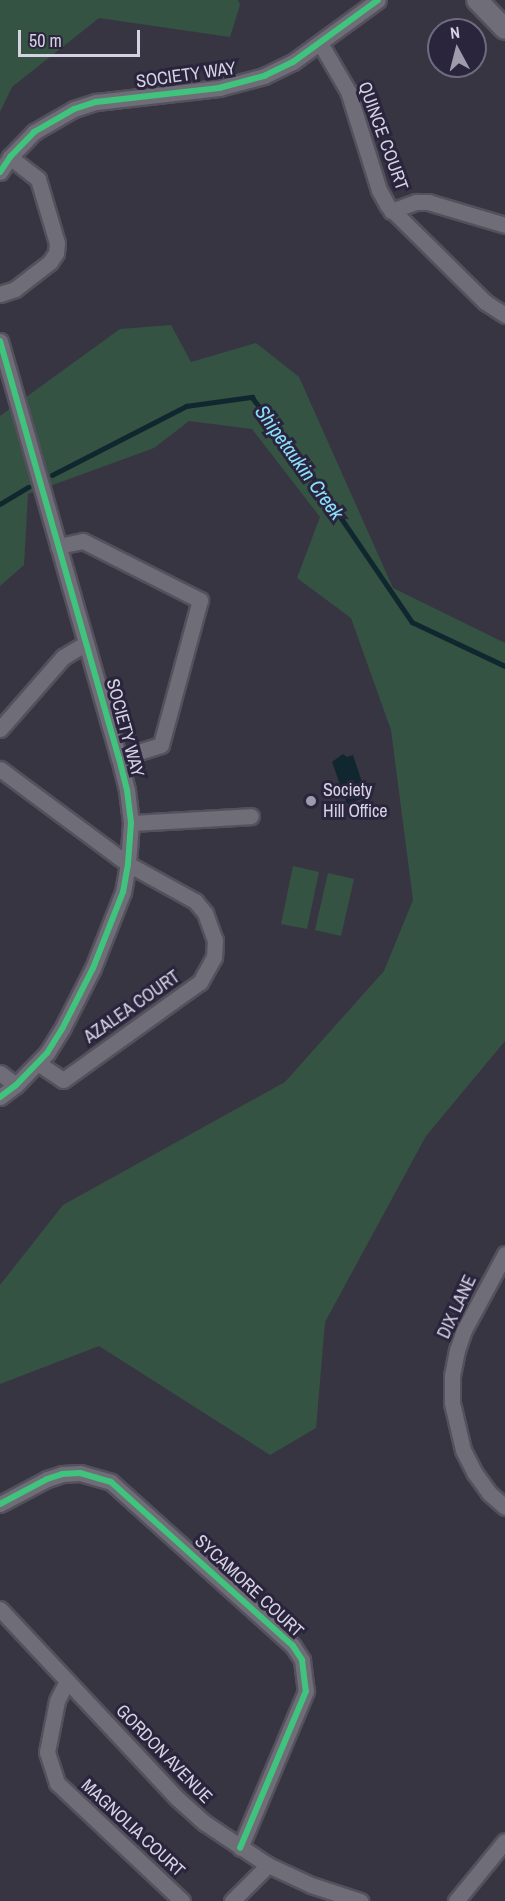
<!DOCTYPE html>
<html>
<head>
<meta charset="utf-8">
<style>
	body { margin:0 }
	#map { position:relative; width:505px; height:1901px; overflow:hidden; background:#383542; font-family:"Archivo Narrow",sans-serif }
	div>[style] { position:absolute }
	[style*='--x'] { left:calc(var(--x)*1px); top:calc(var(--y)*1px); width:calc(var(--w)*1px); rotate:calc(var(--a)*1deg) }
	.green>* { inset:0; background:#355342 }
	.water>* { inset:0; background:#11272f }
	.stream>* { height:4.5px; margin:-2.25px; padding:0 2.25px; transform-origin:2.25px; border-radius:2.25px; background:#11272f }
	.roads { filter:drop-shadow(2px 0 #54515d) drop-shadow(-2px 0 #54515d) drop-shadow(0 2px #54515d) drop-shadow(0 -2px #54515d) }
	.minor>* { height:15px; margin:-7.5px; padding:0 7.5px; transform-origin:7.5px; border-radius:7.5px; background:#6f6d78 }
	.tertiary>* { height:20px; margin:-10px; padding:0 10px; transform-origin:10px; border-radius:10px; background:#6f6d78 }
	.cycleway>* { height:6px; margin:-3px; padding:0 3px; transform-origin:3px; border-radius:3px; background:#40c37c }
	.dots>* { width:16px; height:16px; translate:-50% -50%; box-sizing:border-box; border:3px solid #2a253d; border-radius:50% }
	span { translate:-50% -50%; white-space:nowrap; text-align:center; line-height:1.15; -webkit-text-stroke:6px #2a253d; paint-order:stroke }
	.street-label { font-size:18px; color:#d5d3e3 }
	.poi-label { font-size:18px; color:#d5d3e3 }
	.left { translate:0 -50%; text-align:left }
	.water-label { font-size:20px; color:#8adffc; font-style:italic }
	.north { position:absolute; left:427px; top:18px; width:60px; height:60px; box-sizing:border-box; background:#2a253d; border:2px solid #6e6b7f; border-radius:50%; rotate:353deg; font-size:16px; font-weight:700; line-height:24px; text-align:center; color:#d5d3e3 }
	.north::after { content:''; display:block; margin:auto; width:21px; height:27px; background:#9e9cab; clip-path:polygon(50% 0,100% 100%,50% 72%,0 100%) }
	.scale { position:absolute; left:18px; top:30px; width:122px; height:27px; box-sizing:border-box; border:3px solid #d5d3e3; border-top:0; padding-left:8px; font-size:18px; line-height:21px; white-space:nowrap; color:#d5d3e3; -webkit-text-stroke:4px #2a253d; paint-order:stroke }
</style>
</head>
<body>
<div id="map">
	<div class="green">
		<i style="clip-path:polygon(0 0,238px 0,240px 5px,230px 37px,99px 18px,12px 87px,0 112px)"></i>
		<i style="clip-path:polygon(171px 325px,191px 362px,256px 343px,299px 377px,393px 588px,505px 643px,505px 1041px,426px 1136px,325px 1322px,316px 1428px,270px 1455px,99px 1346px,0 1384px,0 1285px,63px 1205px,285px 1082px,384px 971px,413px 900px,391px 730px,351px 618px,297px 578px,320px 517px,252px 429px,189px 421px,154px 448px,28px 494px,24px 565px,0 586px,0 416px,120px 329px)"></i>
		<i style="clip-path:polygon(293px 866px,319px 872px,307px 929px,281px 924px)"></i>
		<i style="clip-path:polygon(328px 873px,354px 879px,341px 936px,315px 930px)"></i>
	</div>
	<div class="water">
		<i style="clip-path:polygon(343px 754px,347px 757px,353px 755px,367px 797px,347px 804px,332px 762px)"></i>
	</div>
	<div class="stream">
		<i style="--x:52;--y:475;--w:151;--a:-27.2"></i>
		<i style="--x:186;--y:406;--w:67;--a:-7.8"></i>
		<i style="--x:252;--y:397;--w:109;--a:52.8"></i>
		<i style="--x:318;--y:484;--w:167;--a:55.7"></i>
		<i style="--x:412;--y:622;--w:103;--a:25.3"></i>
		<i style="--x:0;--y:504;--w:33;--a:-31"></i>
	</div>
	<div class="roads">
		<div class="minor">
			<i style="--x:320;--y:43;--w:56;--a:59.7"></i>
			<i style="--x:348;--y:91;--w:104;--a:72.6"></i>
			<i style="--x:379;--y:190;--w:18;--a:61"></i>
			<i style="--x:388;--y:206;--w:136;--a:44.7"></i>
			<i style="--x:485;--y:302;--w:24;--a:33"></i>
			<i style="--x:0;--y:172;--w:18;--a:-56"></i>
			<i style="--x:10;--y:157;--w:35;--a:-46"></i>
			<i style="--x:34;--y:132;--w:46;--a:-29.9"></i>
			<i style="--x:74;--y:109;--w:23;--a:-18"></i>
			<i style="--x:96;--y:102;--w:124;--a:-6.5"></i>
			<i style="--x:219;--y:88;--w:47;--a:-14.9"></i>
			<i style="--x:264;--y:76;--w:32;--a:-26"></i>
			<i style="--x:293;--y:62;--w:105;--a:-36.1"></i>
			<i style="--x:391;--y:211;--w:27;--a:-20"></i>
			<i style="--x:416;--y:202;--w:12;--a:0"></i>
			<i style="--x:428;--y:202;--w:80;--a:16.6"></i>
			<i style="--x:0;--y:294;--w:16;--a:-18"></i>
			<i style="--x:15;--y:289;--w:44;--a:-37.6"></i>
			<i style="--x:50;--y:262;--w:11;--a:-56"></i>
			<i style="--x:56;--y:253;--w:10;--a:-84"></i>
			<i style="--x:57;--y:243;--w:67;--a:-106.5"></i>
			<i style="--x:38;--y:179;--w:36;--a:-142"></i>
			<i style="--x:0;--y:341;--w:434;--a:74.1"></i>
			<i style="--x:119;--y:758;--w:33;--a:76"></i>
			<i style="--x:127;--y:790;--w:33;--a:83"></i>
			<i style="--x:131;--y:823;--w:41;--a:94.2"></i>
			<i style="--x:128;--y:864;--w:28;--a:100"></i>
			<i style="--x:123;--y:892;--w:82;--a:111.5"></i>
			<i style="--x:93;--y:968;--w:68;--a:116.9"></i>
			<i style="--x:62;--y:1029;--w:28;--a:122"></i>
			<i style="--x:47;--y:1053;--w:45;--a:134.1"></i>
			<i style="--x:16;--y:1085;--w:20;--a:143"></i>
			<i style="--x:58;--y:546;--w:25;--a:-11"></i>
			<i style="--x:83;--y:541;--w:131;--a:26.8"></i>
			<i style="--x:200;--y:600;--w:150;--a:105.1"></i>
			<i style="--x:161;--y:745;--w:44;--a:162.8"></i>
			<i style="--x:0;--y:729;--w:96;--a:-48.8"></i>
			<i style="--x:63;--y:657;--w:27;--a:-31"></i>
			<i style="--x:0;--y:769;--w:159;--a:36.6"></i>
			<i style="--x:128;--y:864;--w:77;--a:28.9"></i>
			<i style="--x:195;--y:901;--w:16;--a:50"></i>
			<i style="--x:205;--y:913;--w:29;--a:70"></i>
			<i style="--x:215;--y:940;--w:17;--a:93"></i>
			<i style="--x:214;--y:957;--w:29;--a:119"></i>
			<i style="--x:200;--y:982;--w:168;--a:144.4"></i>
			<i style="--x:63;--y:1080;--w:30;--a:-146"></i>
			<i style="--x:131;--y:823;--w:120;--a:-3.3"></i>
			<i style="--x:0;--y:1073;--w:20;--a:37"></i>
			<i style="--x:505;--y:1254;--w:86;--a:118.3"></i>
			<i style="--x:464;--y:1330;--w:21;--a:109"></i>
			<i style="--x:457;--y:1350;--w:26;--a:101"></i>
			<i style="--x:452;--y:1376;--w:27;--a:90"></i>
			<i style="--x:452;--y:1403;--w:48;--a:76.8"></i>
			<i style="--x:463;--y:1450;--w:25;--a:63"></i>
			<i style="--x:474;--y:1472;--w:26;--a:54"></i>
			<i style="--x:489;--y:1493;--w:21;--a:41"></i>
			<i style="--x:0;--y:1504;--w:53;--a:-28"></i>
			<i style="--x:47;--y:1479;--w:16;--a:-18"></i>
			<i style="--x:62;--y:1474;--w:18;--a:-3"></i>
			<i style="--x:80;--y:1473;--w:32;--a:16"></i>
			<i style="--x:111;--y:1482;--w:245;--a:42"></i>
			<i style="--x:293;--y:1646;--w:17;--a:57"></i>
			<i style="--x:302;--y:1660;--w:31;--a:83"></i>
			<i style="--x:306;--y:1691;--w:170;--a:112.8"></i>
			<i style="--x:0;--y:1609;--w:260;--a:46.9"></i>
			<i style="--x:178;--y:1799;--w:36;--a:42"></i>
			<i style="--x:205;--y:1823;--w:76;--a:33.7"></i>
			<i style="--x:268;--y:1865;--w:47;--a:24.9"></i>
			<i style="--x:311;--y:1885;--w:52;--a:18.1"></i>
			<i style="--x:67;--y:1681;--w:22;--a:117"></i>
			<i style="--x:57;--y:1701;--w:52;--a:101.1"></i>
			<i style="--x:47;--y:1752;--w:33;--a:72"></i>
			<i style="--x:57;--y:1783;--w:172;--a:43.3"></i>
			<i style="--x:232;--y:1901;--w:51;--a:-45"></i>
			<i style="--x:456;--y:1901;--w:77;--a:-50.8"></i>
		</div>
		<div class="tertiary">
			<i style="--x:477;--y:0;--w:40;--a:46"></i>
		</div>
	</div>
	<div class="cycleway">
		<i style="--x:0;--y:172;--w:18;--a:-56"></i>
		<i style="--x:10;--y:157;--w:35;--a:-46"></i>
		<i style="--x:34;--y:132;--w:46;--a:-29.9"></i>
		<i style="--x:74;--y:109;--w:23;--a:-18"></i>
		<i style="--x:96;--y:102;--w:124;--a:-6.5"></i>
		<i style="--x:219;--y:88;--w:47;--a:-14.9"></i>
		<i style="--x:264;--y:76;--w:32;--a:-26"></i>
		<i style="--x:293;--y:62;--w:105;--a:-36.1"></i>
		<i style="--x:0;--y:341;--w:434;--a:74.1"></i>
		<i style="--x:119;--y:758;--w:33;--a:76"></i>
		<i style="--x:127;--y:790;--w:33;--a:83"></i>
		<i style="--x:131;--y:823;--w:41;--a:94.2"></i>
		<i style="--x:128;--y:864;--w:28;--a:100"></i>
		<i style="--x:123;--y:892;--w:82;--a:111.5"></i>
		<i style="--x:93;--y:968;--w:68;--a:116.9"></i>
		<i style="--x:62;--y:1029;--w:28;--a:122"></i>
		<i style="--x:47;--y:1053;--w:45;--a:134.1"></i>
		<i style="--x:16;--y:1085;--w:20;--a:143"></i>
		<i style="--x:0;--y:1504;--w:53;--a:-28"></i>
		<i style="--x:47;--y:1479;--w:16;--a:-18"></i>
		<i style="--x:62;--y:1474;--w:18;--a:-3"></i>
		<i style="--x:80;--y:1473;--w:32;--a:16"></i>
		<i style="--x:111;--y:1482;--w:245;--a:42"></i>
		<i style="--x:293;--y:1646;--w:17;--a:57"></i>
		<i style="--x:302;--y:1660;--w:31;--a:83"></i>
		<i style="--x:306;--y:1691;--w:170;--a:112.8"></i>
	</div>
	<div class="dots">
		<i style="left:311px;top:801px;background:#9e9cab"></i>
	</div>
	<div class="street-label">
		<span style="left:186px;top:75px;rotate:-8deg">SOCIETY WAY</span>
		<span style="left:383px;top:136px;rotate:70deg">QUINCE COURT</span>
		<span style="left:125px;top:728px;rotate:75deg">SOCIETY WAY</span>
		<span style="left:132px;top:1007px;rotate:-35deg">AZALEA COURT</span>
		<span style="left:457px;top:1307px;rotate:-65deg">DIX LANE</span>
		<span style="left:249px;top:1586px;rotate:43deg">SYCAMORE COURT</span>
		<span style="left:164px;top:1754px;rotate:46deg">GORDON AVENUE</span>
		<span style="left:133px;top:1828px;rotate:43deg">MAGNOLIA COURT</span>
	</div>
	<div class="poi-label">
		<span class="left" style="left:323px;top:801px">Society<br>Hill Office</span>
	</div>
	<div class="water-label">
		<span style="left:300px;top:462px;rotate:54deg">Shipetaukin Creek</span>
	</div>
	<div class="north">N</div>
	<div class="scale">50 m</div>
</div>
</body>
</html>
